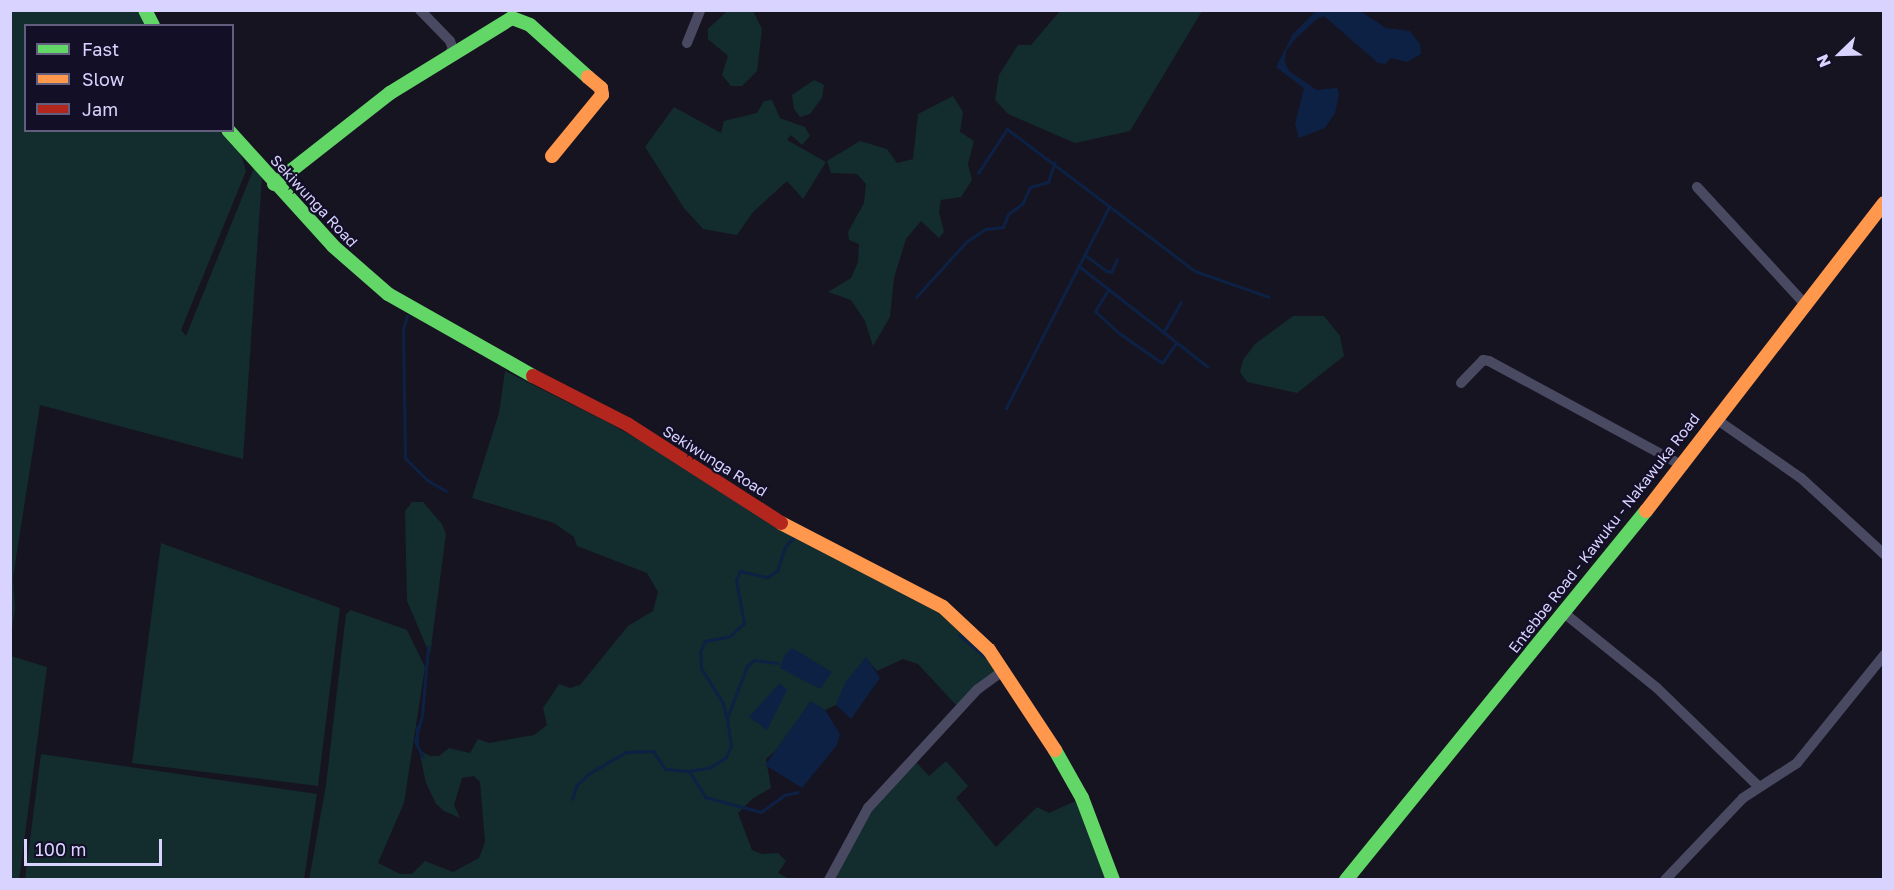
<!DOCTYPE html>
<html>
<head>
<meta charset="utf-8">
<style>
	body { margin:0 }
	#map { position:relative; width:1894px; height:890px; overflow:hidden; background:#161421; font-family:"Golos Text",sans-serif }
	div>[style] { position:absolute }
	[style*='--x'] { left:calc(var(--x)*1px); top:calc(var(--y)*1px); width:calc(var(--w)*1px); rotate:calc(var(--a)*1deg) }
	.green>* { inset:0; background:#132c2d }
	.water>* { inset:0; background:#0d2144 }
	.stream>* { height:3px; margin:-1.5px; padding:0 1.5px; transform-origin:1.5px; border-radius:1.5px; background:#0d2144 }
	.street>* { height:10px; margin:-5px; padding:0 5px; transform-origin:5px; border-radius:5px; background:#4a4962 }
	.fast>* { height:14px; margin:-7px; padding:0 7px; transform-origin:7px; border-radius:7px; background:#63d668 }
	.slow>* { height:14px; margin:-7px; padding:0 7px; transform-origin:7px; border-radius:7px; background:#ff974d }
	.jam>* { height:14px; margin:-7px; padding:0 7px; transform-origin:7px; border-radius:7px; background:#b3261e }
	span { translate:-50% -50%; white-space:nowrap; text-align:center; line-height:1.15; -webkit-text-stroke:4.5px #130f26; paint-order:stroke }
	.street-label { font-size:15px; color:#d9d4ff }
	.frame { position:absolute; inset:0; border:12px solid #d9d4ff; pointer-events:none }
	.legend { position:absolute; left:24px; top:24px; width:210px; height:108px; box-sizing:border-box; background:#130f26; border:2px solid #625e7d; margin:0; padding:8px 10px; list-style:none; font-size:18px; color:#d9d4ff }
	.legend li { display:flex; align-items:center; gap:12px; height:30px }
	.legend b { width:30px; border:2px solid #625e7d }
	.north { position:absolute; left:1810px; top:24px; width:60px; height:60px; -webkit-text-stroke:4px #130f26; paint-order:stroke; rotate:247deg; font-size:16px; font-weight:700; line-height:24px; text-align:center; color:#d9d4ff }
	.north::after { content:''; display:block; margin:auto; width:21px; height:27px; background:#d9d4ff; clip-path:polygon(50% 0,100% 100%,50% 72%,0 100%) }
	.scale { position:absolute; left:24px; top:839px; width:138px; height:27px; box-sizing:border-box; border:3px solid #d9d4ff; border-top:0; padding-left:8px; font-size:18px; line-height:21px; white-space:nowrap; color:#d9d4ff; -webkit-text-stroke:4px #130f26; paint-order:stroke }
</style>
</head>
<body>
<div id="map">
	<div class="green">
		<i style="clip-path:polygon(11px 11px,137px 11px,147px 25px,26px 26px,26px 130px,219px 131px,241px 155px,246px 171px,181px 330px,186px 336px,254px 168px,262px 177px,243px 459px,40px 405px,13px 577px,15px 608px,11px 637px)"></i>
		<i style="clip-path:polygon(727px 11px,753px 11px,762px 29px,757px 71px,742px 86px,731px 86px,722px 75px,728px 56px,708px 39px,708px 29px)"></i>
		<i style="clip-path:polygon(1060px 11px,1060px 10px,1202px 11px,1130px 131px,1075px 143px,1008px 114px,995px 100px,999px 75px,1018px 45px,1031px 45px)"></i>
		<i style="clip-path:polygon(814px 80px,824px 85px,822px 98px,810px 114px,800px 117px,794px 109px,792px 95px)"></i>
		<i style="clip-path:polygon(953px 96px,963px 112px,960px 132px,974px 141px,968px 164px,972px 180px,961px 197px,941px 200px,939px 212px,944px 232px,939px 238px,921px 221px,906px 239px,894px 278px,890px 317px,873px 346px,865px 321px,851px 300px,828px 292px,851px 278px,858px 262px,859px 244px,849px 240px,848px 232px,864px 203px,866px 184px,857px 174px,831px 173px,827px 161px,860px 141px,887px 149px,897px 163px,913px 159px,918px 114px)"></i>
		<i style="clip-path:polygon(772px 100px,780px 118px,805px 127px,810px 136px,802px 145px,791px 135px,787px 140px,826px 162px,803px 199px,787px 181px,753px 212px,737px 235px,703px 229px,684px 208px,645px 147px,674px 107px,721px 133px,724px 121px,757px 113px,764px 101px)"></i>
		<i style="clip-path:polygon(1293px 316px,1324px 316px,1340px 336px,1344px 356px,1297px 393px,1247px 382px,1240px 372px,1243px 360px,1255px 344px)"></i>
		<i style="clip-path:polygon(505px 371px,609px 423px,935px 607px,999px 670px,956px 705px,918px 664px,903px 659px,877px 671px,866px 658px,836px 705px,825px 710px,810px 702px,784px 743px,766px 759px,771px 788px,752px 799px,738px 813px,752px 850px,762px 854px,778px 853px,786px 861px,778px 873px,790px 879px,309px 880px,326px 785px,346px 614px,351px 610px,407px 630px,425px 667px,404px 803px,378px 863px,400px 874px,412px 874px,425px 861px,453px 872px,479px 858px,485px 842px,480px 782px,474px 776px,462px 778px,454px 805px,460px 818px,444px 811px,436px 804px,426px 783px,419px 750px,430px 756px,439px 756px,449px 748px,470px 753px,478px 739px,489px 743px,534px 735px,547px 725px,543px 708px,559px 684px,570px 688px,580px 685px,628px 626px,653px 611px,658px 592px,647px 573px,577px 546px,574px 537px,554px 523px,472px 498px,499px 413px)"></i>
		<i style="clip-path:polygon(412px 502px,423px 502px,442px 524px,446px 534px,430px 655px,407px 601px,405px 511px)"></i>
		<i style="clip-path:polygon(161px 543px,340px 608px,318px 786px,132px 763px)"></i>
		<i style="clip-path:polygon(11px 656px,47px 667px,19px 880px,10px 879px)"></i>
		<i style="clip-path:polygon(41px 754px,317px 794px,304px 879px,25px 879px)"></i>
		<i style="clip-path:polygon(915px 761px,929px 776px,946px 761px,968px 786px,956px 798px,996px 847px,1037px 807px,1049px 813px,1078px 800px,1109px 880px,835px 880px,867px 816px)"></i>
	</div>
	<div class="water">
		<i style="clip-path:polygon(1317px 10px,1360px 11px,1386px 28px,1410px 31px,1420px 44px,1421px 54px,1407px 62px,1391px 58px,1385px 64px,1378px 63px,1324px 16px,1317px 19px,1295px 39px,1286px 51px,1285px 63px,1289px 71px,1317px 90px,1337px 88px,1339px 94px,1335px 113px,1325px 128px,1299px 138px,1295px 124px,1304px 88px,1276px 67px,1293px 34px)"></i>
		<i style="clip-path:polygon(792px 648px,832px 672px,820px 689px,780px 668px,784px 656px)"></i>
		<i style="clip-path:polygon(866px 657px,880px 678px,851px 719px,836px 705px,845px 683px)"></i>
		<i style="clip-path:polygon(780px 683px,787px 690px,767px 730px,749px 717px)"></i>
		<i style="clip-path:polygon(811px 701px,825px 710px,840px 734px,837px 745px,802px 788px,765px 765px)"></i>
	</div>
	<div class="stream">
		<i style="--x:978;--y:173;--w:53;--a:-56.6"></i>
		<i style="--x:1007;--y:129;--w:236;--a:37.1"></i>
		<i style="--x:1195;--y:271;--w:78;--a:19.4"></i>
		<i style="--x:1085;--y:255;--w:26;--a:37"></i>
		<i style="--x:1106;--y:271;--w:5;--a:11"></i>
		<i style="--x:1111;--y:272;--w:14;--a:-65"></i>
		<i style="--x:1080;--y:267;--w:162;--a:38"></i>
		<i style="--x:1108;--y:290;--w:25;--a:122"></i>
		<i style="--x:1095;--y:311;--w:33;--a:43"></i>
		<i style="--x:1119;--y:333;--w:52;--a:34.9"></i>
		<i style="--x:1162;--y:363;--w:24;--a:-55"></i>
		<i style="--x:916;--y:297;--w:74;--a:-47.7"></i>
		<i style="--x:966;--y:242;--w:23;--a:-34"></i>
		<i style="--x:985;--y:229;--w:18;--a:-6"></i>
		<i style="--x:1003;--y:227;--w:14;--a:-69"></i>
		<i style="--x:1008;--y:214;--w:17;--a:-36"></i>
		<i style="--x:1022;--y:204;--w:19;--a:-65"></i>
		<i style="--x:1030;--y:187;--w:19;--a:-16"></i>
		<i style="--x:1048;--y:182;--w:21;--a:-71"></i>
		<i style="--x:407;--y:316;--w:14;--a:107"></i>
		<i style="--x:403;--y:329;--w:129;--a:89.1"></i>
		<i style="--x:405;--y:458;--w:31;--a:45"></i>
		<i style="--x:427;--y:480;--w:22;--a:30"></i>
		<i style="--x:1163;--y:333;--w:36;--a:-60"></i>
		<i style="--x:1006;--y:408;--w:226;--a:-62.9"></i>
		<i style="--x:959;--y:635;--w:34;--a:40"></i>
		<i style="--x:726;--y:717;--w:14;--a:-102"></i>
		<i style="--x:723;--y:703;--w:41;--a:-122.2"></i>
		<i style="--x:701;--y:668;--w:17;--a:-93"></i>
		<i style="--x:700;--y:651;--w:11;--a:-63"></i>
		<i style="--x:705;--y:641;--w:25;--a:-11"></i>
		<i style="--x:730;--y:636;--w:19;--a:-43"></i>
		<i style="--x:744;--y:623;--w:44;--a:-100.5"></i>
		<i style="--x:736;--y:580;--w:10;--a:-66"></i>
		<i style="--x:740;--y:571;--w:28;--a:13"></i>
		<i style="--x:767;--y:577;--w:12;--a:-31"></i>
		<i style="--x:777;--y:571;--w:25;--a:-72"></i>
		<i style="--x:785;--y:547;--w:13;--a:-48"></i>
		<i style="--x:417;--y:727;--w:17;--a:90"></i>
		<i style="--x:423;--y:757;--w:18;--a:-117"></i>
		<i style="--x:415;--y:741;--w:27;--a:-75"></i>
		<i style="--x:422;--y:715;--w:69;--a:-85"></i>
		<i style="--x:689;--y:771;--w:31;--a:58"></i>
		<i style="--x:705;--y:797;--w:58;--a:15"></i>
		<i style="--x:761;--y:812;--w:29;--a:-36"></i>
		<i style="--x:784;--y:795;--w:14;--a:-12"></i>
		<i style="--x:572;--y:799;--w:14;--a:-73"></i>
		<i style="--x:576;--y:786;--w:17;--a:-45"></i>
		<i style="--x:588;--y:774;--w:44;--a:-30.1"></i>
		<i style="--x:626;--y:752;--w:27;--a:-2"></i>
		<i style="--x:653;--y:751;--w:22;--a:56"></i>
		<i style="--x:665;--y:769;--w:24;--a:5"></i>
		<i style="--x:689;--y:771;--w:22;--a:-10"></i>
		<i style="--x:711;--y:767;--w:18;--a:-34"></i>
		<i style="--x:726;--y:757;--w:12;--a:-66"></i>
		<i style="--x:731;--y:746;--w:28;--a:-98"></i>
		<i style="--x:727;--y:718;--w:56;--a:-69"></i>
		<i style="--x:747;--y:666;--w:9;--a:-41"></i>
		<i style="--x:754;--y:660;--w:24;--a:7"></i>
	</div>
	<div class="street">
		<i style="--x:420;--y:10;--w:43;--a:45.9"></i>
		<i style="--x:450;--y:41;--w:9;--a:69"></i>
		<i style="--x:453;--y:49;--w:10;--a:127"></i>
		<i style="--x:687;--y:43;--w:35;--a:-68"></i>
		<i style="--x:1697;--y:187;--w:162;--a:47.3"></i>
		<i style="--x:1461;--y:383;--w:32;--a:-46"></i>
		<i style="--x:1483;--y:360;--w:6;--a:9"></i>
		<i style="--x:1489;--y:361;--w:221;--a:28.4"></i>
		<i style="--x:1716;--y:419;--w:103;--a:34.8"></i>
		<i style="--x:1801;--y:478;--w:113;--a:42.5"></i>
		<i style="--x:1564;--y:613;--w:119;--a:38.9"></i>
		<i style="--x:1657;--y:688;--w:141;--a:44.1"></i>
		<i style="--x:829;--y:880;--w:82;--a:-61.6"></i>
		<i style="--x:868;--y:808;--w:162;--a:-47.3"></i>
		<i style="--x:978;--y:689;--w:31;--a:-36"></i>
		<i style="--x:1665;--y:880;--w:113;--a:-46.4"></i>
		<i style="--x:1743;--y:798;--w:64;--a:-32.9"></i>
		<i style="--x:1797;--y:763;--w:139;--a:-51.1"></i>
	</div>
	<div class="fast">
		<i style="--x:145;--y:10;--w:18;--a:63"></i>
		<i style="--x:228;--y:130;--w:156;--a:47.8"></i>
		<i style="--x:333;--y:246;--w:73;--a:41.1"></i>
		<i style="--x:388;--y:294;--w:167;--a:29.5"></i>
		<i style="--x:274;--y:184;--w:147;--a:-38.1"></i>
		<i style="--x:390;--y:93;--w:143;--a:-31.6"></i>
		<i style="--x:512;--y:18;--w:19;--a:21"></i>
		<i style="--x:530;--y:25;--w:78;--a:41.9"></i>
		<i style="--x:1055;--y:750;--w:55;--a:60.6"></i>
		<i style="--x:1082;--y:798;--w:88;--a:69.3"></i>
		<i style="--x:1346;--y:880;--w:476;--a:-50.9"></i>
	</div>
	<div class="slow">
		<i style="--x:552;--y:156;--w:79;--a:-50.7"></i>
		<i style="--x:602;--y:95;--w:7;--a:-98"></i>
		<i style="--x:601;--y:88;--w:17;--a:-140"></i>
		<i style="--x:1646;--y:511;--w:389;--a:-52.3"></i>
		<i style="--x:781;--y:523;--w:182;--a:27.4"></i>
		<i style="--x:943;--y:607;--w:63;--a:43.1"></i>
		<i style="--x:989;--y:650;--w:120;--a:56.6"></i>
	</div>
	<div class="jam">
		<i style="--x:533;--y:376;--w:106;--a:27.1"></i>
		<i style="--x:627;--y:424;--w:183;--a:32.7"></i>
	</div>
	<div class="street-label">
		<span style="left:314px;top:201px;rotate:47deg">Sekiwunga Road</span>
		<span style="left:715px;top:461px;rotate:32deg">Sekiwunga Road</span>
		<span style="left:1604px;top:533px;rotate:-52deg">Entebbe Road - Kawuku - Nakawuka Road</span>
	</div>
	<div class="frame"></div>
	<ul class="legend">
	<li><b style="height:8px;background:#63d668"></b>Fast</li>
	<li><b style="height:8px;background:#ff974d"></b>Slow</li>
	<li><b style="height:8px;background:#b3261e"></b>Jam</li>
	</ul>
	<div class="north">N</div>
	<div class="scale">100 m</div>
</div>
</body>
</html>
